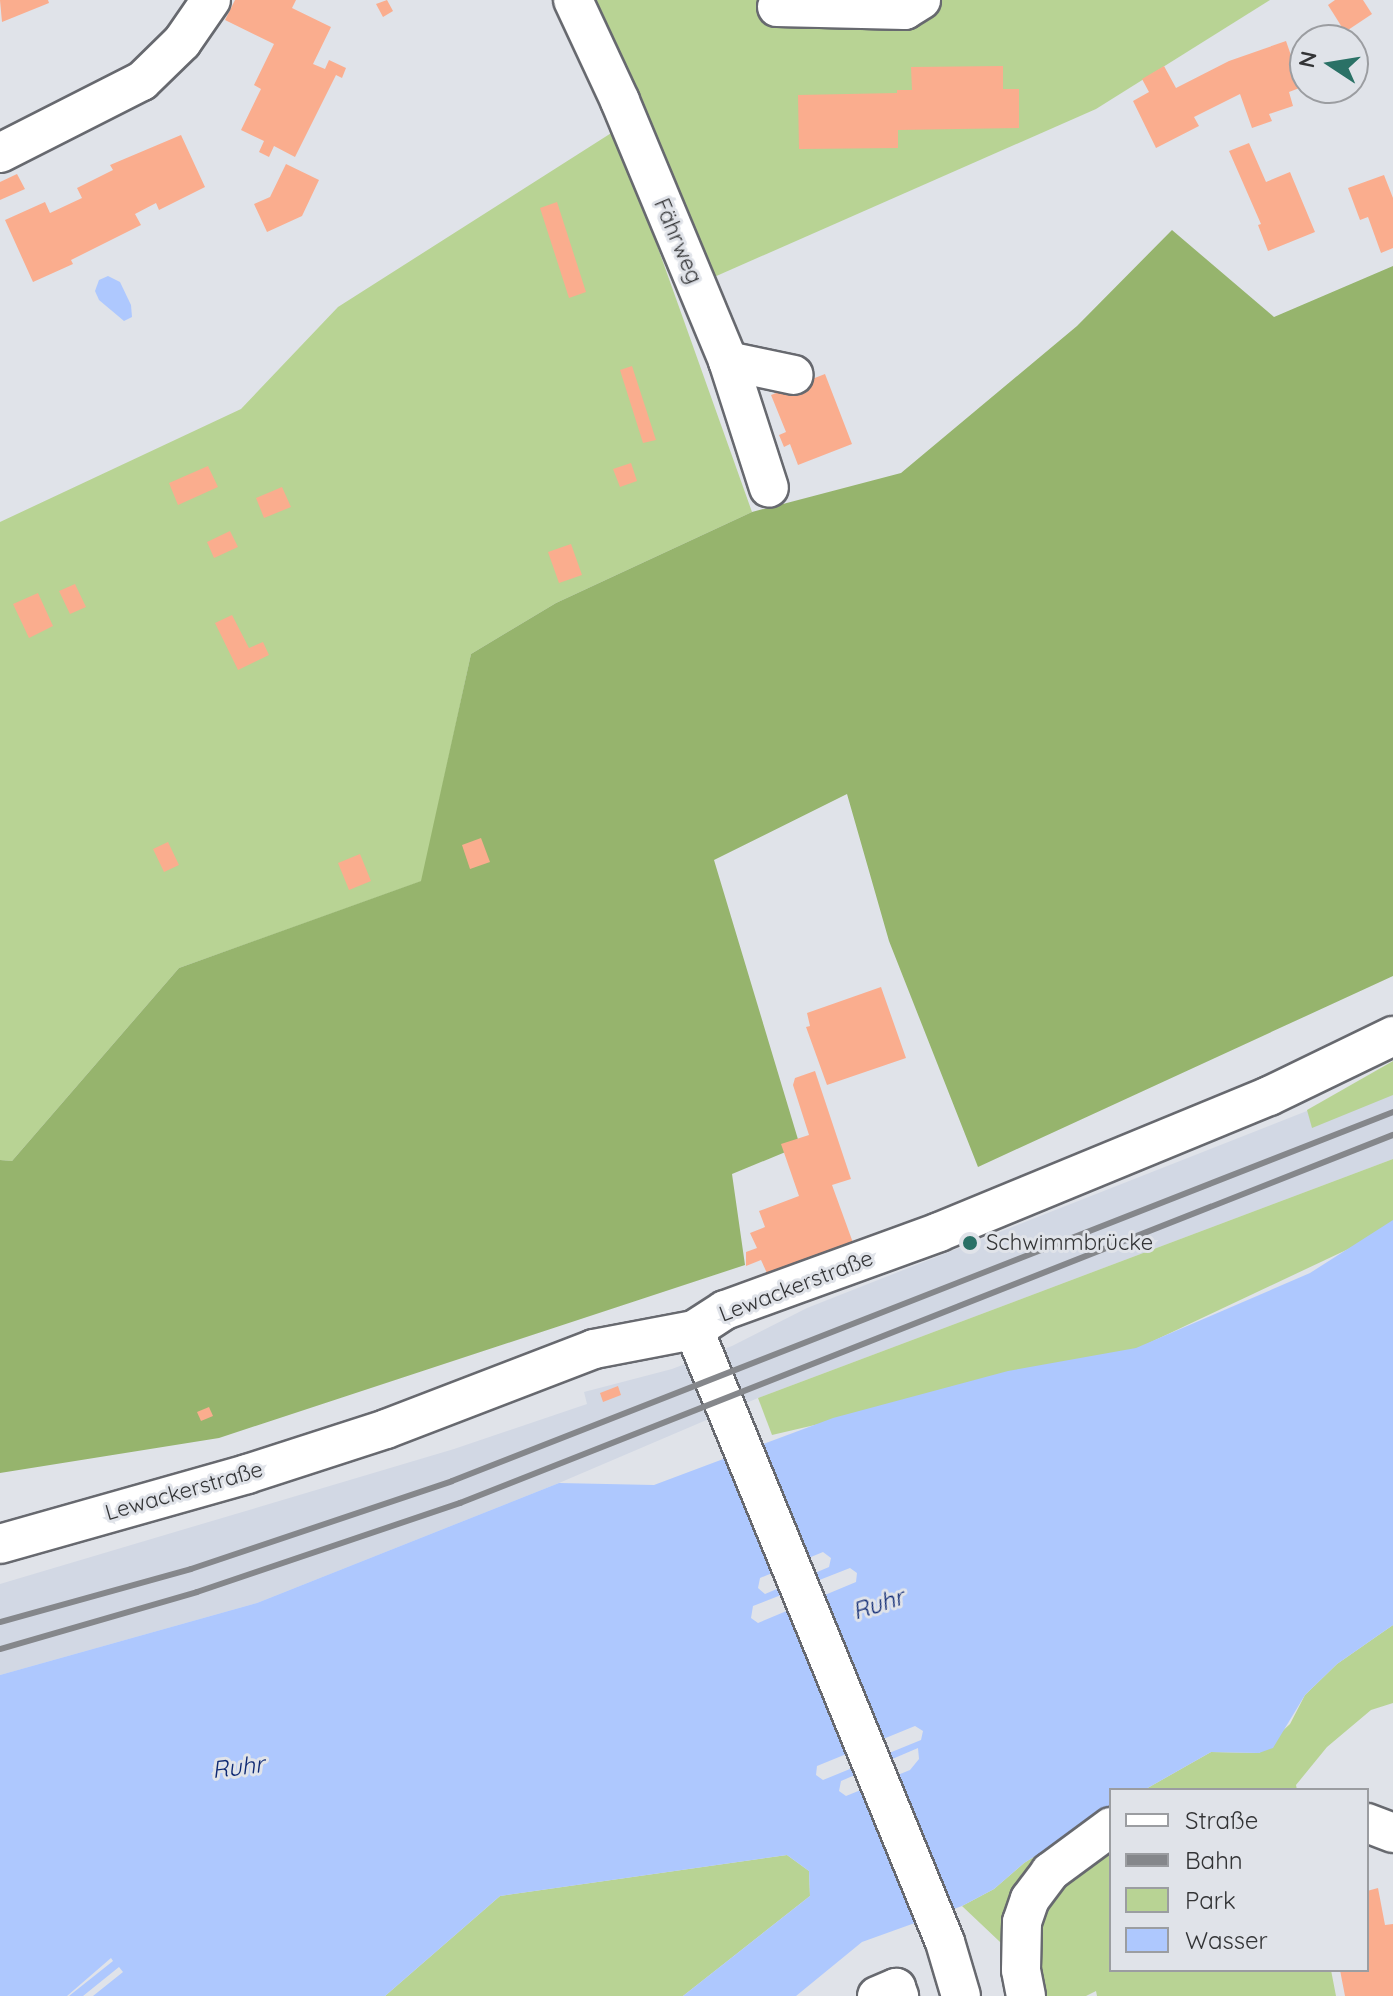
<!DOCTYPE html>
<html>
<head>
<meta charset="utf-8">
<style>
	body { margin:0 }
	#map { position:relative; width:1393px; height:1996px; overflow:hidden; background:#e0e3e9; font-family:Quicksand,sans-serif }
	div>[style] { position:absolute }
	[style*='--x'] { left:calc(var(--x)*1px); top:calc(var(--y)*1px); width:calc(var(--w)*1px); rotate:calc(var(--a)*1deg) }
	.built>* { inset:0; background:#d2d8e4 }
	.green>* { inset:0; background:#b8d394 }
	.forest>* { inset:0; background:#96b46d }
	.water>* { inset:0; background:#aec8fe }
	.building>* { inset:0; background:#faad8e }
	.roads { filter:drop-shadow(2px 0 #67696f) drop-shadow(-2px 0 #67696f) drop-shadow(0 2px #67696f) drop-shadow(0 -2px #67696f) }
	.minor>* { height:38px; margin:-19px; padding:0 19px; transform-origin:19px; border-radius:19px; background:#fff }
	.rail>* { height:6px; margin:-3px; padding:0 3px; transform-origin:3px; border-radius:3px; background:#85878b }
	.dots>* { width:22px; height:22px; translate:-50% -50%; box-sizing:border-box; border:4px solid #e0e3e9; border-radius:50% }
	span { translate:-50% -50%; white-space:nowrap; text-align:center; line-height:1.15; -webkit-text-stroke:6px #e0e3e9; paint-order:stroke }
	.street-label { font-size:22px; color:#333436 }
	.poi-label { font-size:22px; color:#333436 }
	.left { translate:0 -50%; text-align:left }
	.water-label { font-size:24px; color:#0e2973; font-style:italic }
	.legend { position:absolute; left:1109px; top:1788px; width:260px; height:184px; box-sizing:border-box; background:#e0e3e9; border:2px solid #9b9da1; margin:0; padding:10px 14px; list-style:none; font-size:24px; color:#333436 }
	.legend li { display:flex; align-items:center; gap:16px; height:40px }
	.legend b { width:40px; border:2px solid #9b9da1 }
	.north { position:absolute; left:1289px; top:24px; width:80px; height:80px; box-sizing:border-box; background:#e0e3e9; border:2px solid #9b9da1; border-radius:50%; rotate:282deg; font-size:22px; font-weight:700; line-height:32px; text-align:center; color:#333436 }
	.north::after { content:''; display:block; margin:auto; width:28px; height:36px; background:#2a7166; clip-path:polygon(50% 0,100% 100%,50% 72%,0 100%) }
</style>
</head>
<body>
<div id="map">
	<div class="built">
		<i style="clip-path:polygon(1393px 1077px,1393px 1159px,758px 1398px,559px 1483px,257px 1603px,0 1675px,0 1584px,454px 1449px,587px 1404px,584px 1392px,672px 1369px,732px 1346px,807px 1308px)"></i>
	</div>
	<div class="green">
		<i style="clip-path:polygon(571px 0,1270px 0,1096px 109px,696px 285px)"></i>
		<i style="clip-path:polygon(616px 130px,752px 512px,556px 603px,471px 654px,422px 881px,179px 968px,12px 1161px,0 1160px,0 522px,241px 409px,338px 307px)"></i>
		<i style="clip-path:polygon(1393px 1061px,1393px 1095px,1312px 1128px,1307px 1110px)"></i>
		<i style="clip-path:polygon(1393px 1159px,1393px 1228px,1132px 1351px,772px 1435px,758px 1398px)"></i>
		<i style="clip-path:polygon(1393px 1625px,1393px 1703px,1371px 1710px,1327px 1747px,1296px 1785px,1297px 1790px,1144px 1790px,1211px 1752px,1259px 1753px,1290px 1724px,1305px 1695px,1337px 1664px)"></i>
		<i style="clip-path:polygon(1111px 1809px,1111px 1970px,1331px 1970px,1336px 1996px,1097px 1996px,1096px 1991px,1086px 1996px,1035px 1996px,1034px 1974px,962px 1906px,994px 1889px,1024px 1863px)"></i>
		<i style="clip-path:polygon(787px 1855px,809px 1871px,810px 1896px,683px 1996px,385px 1996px,500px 1896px)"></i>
	</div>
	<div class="forest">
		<i style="clip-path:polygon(1172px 230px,1274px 317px,1393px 266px,1393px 976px,978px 1167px,889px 941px,847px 794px,714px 860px,800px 1146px,732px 1174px,745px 1265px,219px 1438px,0 1473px,0 1160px,12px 1161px,179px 968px,421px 881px,471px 654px,556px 603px,752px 512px,901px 473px,1077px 326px)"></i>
	</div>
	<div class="water">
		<i style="clip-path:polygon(108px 276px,120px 282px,131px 305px,132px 317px,124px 321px,99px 300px,95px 291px,99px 280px)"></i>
		<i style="clip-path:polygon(evenodd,1393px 1220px,1393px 1625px,1337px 1664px,1305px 1695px,1273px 1748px,1259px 1753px,1211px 1752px,1144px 1790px,1111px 1790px,1111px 1809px,1024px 1863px,994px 1889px,962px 1906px,862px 1942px,796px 1996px,683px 1996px,810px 1896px,809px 1871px,787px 1855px,500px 1896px,385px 1996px,93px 1996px,123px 1972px,119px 1967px,83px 1996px,69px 1996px,113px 1961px,111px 1958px,67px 1996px,0 1996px,0 1675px,257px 1603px,559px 1483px,654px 1485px,833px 1418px,1008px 1371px,1136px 1348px,1310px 1273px,1393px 1220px,823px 1552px,831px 1558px,829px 1567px,765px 1594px,758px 1588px,760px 1578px,823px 1552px,1393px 1220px,850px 1568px,857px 1573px,856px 1582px,758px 1623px,751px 1618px,753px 1606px,850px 1568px,1393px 1220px,915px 1726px,923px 1731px,921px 1740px,823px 1780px,816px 1775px,817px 1766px,915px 1726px,1393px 1220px,918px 1748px,919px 1759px,910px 1770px,846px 1796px,839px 1791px,841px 1781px,918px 1748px)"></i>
	</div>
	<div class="building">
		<i style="clip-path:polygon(0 0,48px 0,49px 3px,2px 22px)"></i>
		<i style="clip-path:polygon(235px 0,296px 0,292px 8px,331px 27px,313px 64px,325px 69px,329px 60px,346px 68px,342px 78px,336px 75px,295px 157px,274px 146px,269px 157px,259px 152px,264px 141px,241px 130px,261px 89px,254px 85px,274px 44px,225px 20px)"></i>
		<i style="clip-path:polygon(387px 0,393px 11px,383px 17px,376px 4px)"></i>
		<i style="clip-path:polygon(1335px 0,1363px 0,1372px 14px,1345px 32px,1328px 5px)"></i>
		<i style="clip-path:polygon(1286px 41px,1302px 87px,1289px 92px,1293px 106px,1269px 114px,1272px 121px,1252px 128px,1240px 94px,1194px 117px,1199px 126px,1156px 148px,1133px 101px,1149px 92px,1142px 79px,1164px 66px,1176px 88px,1229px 61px)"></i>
		<i style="clip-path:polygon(1003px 66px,1003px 89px,1019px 89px,1019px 128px,898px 130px,898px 148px,799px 149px,798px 95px,897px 93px,897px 90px,912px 90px,911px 67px)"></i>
		<i style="clip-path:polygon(181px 135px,205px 187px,159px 210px,156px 203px,135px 214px,141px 225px,71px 260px,73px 264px,33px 282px,5px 220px,45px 202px,50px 213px,82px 198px,77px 188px,113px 170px,110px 165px)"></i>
		<i style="clip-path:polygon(1249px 143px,1266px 182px,1290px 172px,1315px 232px,1268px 251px,1258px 225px,1261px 224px,1229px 151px)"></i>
		<i style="clip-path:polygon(286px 164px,319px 180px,302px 216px,267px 232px,254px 204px,270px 197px)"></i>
		<i style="clip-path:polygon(17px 174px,25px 189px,0 200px,0 182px)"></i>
		<i style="clip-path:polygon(1384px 175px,1393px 198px,1393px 248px,1381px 253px,1368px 217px,1360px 220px,1348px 188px)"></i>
		<i style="clip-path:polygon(557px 202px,586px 292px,569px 298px,540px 208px)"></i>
		<i style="clip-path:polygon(632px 366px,656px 440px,643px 443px,620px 370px)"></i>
		<i style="clip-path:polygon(825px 374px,852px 444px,798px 465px,790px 444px,784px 447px,779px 435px,786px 432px,771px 395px)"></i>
		<i style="clip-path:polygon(631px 463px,637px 481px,620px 487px,613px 469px)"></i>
		<i style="clip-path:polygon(208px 466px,218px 487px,178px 505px,169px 483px)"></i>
		<i style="clip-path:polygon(282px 487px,291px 507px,264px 518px,256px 498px)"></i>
		<i style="clip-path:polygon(230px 531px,238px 547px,214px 558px,207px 542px)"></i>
		<i style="clip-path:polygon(571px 544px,582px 575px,559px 583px,548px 552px)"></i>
		<i style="clip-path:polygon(75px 584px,86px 607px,70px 614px,59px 591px)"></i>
		<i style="clip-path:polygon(38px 593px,53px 626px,29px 638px,13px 604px)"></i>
		<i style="clip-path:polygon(232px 615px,249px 648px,263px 642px,269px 655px,238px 670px,215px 623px)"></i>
		<i style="clip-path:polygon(481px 838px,490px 862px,470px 869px,462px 845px)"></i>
		<i style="clip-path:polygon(168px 842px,179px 865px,164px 872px,153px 849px)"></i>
		<i style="clip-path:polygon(360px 854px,371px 881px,349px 890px,338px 863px)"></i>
		<i style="clip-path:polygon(881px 987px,906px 1058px,827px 1085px,806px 1027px,810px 1026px,807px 1013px)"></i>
		<i style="clip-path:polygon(815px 1071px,851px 1179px,832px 1185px,856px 1251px,771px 1282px,761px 1260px,746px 1266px,746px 1252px,757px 1248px,750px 1233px,765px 1227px,759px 1211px,799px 1196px,781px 1144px,809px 1135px,793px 1085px,795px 1078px)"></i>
		<i style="clip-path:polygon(618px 1386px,621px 1395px,603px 1402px,600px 1393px)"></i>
		<i style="clip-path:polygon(209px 1407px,213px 1416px,201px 1421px,197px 1412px)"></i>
		<i style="clip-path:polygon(1378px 1888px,1385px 1925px,1393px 1924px,1393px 1996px,1345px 1996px,1340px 1970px,1367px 1970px,1367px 1891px)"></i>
	</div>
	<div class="roads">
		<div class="minor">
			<i style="--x:573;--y:0;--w:111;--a:65"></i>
			<i style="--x:620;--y:101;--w:282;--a:67.4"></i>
			<i style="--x:728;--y:361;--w:133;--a:72.1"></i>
			<i style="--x:777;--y:7;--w:128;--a:1.3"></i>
			<i style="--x:905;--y:10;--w:19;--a:-32"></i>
			<i style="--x:0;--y:153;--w:159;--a:-26.9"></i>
			<i style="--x:142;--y:81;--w:56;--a:-44.3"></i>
			<i style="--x:182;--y:42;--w:51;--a:-55.4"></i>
			<i style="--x:728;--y:361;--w:67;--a:12"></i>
			<i style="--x:694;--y:1330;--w:661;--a:67.7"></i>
			<i style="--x:945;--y:1942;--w:56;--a:73.5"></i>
			<i style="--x:0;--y:1544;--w:257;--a:-15.8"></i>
			<i style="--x:247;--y:1474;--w:146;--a:-17.9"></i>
			<i style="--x:386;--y:1429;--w:223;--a:-21"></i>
			<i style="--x:594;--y:1349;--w:102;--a:-10.8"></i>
			<i style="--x:694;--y:1330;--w:37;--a:-33"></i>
			<i style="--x:725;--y:1310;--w:228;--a:-20"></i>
			<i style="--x:939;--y:1232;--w:357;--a:-22.4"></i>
			<i style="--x:1269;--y:1096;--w:138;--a:-25.8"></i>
			<i style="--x:1367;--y:1823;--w:28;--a:21"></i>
			<i style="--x:877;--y:1996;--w:21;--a:-23"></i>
			<i style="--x:896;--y:1988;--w:9;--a:69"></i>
			<i style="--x:1026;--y:1996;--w:26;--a:-101"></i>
			<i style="--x:1021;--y:1970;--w:48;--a:-88.8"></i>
			<i style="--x:1022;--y:1922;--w:24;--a:-71"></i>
			<i style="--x:1030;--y:1899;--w:34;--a:-53"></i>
			<i style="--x:1050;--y:1872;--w:76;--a:-36.4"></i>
		</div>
	</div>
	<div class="rail">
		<i style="--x:0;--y:1622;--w:198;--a:-15.5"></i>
		<i style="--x:191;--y:1569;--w:275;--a:-18.6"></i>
		<i style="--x:452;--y:1481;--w:1011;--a:-21.41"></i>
		<i style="--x:0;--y:1649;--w:205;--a:-16.1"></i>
		<i style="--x:197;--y:1592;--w:278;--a:-18.7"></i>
		<i style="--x:460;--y:1503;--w:1003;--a:-21.53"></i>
	</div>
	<div class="dots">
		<i style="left:970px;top:1243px;background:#2a7166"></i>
	</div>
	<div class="street-label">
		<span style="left:678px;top:241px;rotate:67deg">Fährweg</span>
		<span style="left:796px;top:1286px;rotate:-21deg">Lewackerstraße</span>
		<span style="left:184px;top:1491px;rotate:-16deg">Lewackerstraße</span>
	</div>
	<div class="poi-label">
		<span class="left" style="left:986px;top:1243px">Schwimmbrücke</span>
	</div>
	<div class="water-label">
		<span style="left:878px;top:1604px;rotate:-18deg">Ruhr</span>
		<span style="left:238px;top:1767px;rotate:-7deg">Ruhr</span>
	</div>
	<ul class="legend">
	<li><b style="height:10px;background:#fff"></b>Straße</li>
	<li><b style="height:10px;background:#85878b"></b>Bahn</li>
	<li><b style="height:22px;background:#b8d394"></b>Park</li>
	<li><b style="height:22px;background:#aec8fe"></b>Wasser</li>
	</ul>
	<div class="north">N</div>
</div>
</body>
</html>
